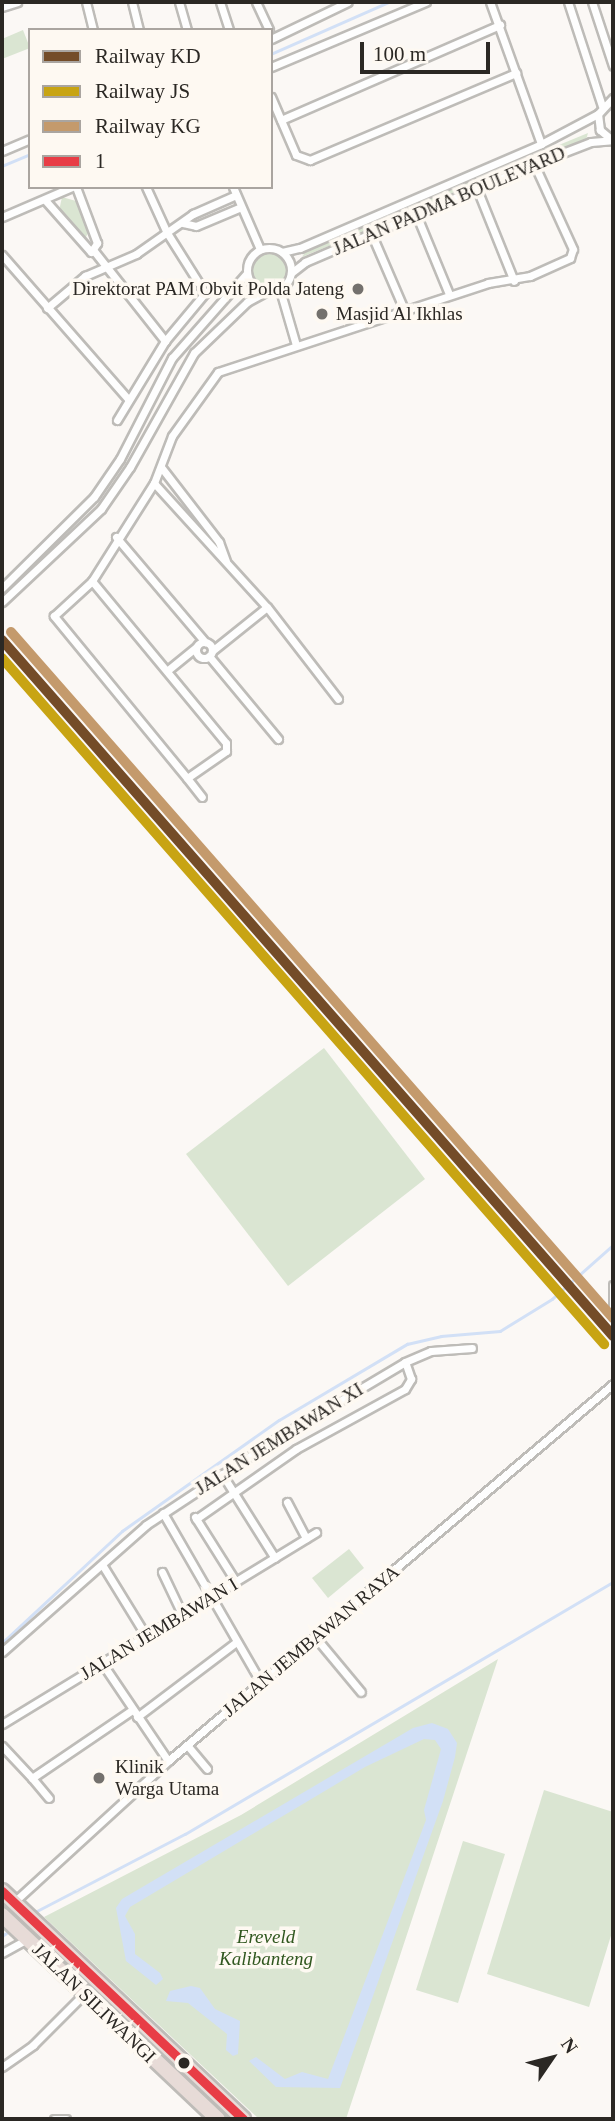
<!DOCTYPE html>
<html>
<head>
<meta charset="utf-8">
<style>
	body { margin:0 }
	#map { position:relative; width:615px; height:2121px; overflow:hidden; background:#fbf8f5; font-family:"Times New Roman",serif }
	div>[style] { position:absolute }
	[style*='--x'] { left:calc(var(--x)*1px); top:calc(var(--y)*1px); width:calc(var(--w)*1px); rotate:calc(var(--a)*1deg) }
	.green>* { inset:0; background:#dae5d2 }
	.round { border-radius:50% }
	.water>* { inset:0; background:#d2e0f6 }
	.stream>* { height:2.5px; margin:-1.25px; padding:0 1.25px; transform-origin:1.25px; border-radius:1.25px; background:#d2e0f6 }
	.roads { filter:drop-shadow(2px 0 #bebcb8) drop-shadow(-2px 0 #bebcb8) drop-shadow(0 2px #bebcb8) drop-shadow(0 -2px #bebcb8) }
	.street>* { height:7px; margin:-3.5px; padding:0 3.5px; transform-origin:3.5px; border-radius:3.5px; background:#fefefe }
	.street>.ring { margin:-3.5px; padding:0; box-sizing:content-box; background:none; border:7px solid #fefefe; border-radius:50% }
	.highway>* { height:14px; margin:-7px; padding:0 7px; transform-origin:7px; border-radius:7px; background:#e7dbd7 }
	.bus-1>* { height:9px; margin:-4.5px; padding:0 4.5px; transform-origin:4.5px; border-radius:4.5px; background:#e83d46 }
	.rail-1>* { height:10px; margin:-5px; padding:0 5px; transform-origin:5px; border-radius:5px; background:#744c28 }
	.rail-2>* { height:10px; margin:-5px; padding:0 5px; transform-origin:5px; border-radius:5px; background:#c8a413 }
	.rail-3>* { height:10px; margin:-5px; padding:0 5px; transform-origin:5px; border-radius:5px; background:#c49a6c }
	.dots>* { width:19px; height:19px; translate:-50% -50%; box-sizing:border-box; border:4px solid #fef9f2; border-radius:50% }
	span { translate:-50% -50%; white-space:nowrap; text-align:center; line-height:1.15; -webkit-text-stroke:7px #fef9f2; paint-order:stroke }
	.street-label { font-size:19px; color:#2b2824 }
	.poi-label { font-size:19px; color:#2b2824 }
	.right { translate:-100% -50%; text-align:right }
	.left { translate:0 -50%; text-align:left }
	.park-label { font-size:19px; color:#30571f; font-style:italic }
	.frame { position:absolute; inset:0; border:4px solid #2b2824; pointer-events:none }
	.legend { position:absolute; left:28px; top:28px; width:245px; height:161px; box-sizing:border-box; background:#fef9f2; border:2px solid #aaa5a0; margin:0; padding:9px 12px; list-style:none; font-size:21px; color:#2b2824 }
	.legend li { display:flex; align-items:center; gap:14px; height:35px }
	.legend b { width:35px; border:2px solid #aaa5a0 }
	.north { position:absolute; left:517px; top:2023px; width:70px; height:70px; -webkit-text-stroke:5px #fef9f2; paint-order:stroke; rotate:55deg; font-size:19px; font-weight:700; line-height:28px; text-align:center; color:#2b2824 }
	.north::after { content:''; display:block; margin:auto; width:24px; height:32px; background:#2b2824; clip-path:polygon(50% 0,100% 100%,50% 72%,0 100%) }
	.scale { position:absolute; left:360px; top:42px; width:130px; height:32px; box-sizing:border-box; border:4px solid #2b2824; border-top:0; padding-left:9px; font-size:21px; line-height:24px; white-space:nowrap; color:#2b2824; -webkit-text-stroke:5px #fef9f2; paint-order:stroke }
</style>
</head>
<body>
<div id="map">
	<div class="green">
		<i style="clip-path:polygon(23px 30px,30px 48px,2px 59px,2px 39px)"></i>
		<i style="clip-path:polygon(588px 133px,586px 140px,302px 257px,307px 249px)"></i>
		<i style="clip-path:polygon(62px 197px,76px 201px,89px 231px,86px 237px,82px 238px,59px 211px)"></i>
		<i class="round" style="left:251px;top:252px;width:36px;height:36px"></i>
		<i style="clip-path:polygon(324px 1048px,425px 1179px,288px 1286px,186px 1154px)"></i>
		<i style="clip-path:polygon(349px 1549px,364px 1568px,328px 1598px,312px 1578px)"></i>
		<i style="clip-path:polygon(498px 1659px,346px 2119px,259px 2119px,44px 1917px,241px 1815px)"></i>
		<i style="clip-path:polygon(544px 1790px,613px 1812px,613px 1929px,589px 2007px,487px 1974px)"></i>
		<i style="clip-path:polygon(463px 1841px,505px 1854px,458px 2003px,416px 1990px)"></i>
	</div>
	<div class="water">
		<i style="clip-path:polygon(432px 1723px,448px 1729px,457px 1743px,455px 1757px,443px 1801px,340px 2088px,276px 2087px,249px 2061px,256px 2057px,285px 2079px,302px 2072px,328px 2079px,426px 1820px,424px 1810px,441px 1749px,435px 1740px,424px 1739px,365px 1767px,130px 1907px,125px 1916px,135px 1934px,135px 1954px,160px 1973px,163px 1979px,156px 1985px,126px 1961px,116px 1908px,122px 1899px,413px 1728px)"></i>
		<i style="clip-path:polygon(191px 1986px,200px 1988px,215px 2009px,240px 2021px,238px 2054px,233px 2056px,226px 2050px,227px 2034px,188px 2003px,166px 2001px,170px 1991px)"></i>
	</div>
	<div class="stream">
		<i style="--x:271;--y:54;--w:129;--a:-23.8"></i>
		<i style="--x:2;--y:166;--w:30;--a:-23"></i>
		<i style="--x:2;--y:1643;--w:164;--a:-43"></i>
		<i style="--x:122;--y:1531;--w:192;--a:-35.3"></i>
		<i style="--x:279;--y:1420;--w:149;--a:-30.7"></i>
		<i style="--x:407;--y:1344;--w:35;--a:-13"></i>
		<i style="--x:441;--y:1336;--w:59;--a:-4.8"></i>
		<i style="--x:500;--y:1331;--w:61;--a:-31.6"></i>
		<i style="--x:552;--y:1299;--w:81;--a:-41.5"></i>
		<i style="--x:33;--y:1913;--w:171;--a:-27.5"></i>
		<i style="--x:185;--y:1834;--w:497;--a:-30.5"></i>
		<i style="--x:2;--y:1936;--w:11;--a:-34"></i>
	</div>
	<div class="roads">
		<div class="street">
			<i style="--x:86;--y:2;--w:29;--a:76"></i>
			<i style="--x:132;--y:2;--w:29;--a:76"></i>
			<i style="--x:179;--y:2;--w:29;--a:74"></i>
			<i style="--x:220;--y:2;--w:29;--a:72"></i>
			<i style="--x:256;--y:2;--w:31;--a:65"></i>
			<i style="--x:490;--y:2;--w:151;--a:70.2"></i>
			<i style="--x:568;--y:2;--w:109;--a:71.9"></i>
			<i style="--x:592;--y:2;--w:67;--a:71.8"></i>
			<i style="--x:2;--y:7;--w:16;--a:-18"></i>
			<i style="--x:271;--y:39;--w:85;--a:-25.7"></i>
			<i style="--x:271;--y:67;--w:168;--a:-22.8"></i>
			<i style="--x:271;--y:97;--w:63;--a:66.7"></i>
			<i style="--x:296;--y:155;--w:15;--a:20"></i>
			<i style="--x:310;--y:160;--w:224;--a:-22.9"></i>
			<i style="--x:281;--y:120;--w:239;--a:-23.5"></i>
			<i style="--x:612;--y:140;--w:16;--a:-140"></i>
			<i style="--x:600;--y:130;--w:16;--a:-97"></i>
			<i style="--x:598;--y:114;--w:22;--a:-47"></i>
			<i style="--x:2;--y:151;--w:30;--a:-23"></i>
			<i style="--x:233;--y:187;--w:68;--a:66.5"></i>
			<i style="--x:477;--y:189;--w:99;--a:68.1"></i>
			<i style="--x:45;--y:200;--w:69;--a:48.5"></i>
			<i style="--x:91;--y:252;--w:11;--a:-56"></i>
			<i style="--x:97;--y:243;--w:60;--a:-110.6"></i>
			<i style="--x:416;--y:214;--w:87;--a:67.6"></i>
			<i style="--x:2;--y:217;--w:76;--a:-23.2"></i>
			<i style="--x:183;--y:223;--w:13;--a:13"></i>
			<i style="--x:196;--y:226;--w:49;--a:-22.9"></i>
			<i style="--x:371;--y:233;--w:86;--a:66.7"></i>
			<i class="ring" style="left:247px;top:248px;width:37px;height:37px"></i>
			<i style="--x:94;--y:251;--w:115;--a:51.7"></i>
			<i style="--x:282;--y:252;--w:18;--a:-13"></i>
			<i style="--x:300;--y:248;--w:262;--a:-23.3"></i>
			<i style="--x:541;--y:144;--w:64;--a:-27.8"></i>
			<i style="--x:2;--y:255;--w:191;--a:48.8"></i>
			<i style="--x:291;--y:273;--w:18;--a:-38"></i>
			<i style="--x:305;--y:262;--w:249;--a:-23.2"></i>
			<i style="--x:534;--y:164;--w:61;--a:-21.1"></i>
			<i style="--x:591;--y:142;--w:21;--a:-5"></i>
			<i style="--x:280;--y:290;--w:57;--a:73.8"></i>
			<i style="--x:47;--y:308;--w:50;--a:-40.1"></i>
			<i style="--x:85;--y:276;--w:56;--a:-23.3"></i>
			<i style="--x:136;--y:254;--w:70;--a:-35.1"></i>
			<i style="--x:193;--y:214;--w:47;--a:-23.8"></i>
			<i style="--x:117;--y:420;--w:92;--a:-58.7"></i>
			<i style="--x:165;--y:341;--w:62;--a:-50.2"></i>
			<i style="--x:205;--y:293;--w:71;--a:-122.3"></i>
			<i style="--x:167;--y:233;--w:51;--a:-114.5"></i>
			<i style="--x:161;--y:467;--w:95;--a:52.3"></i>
			<i style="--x:219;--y:542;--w:20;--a:70"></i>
			<i style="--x:154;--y:483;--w:168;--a:47.7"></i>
			<i style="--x:267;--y:607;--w:116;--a:52.3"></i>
			<i style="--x:116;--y:537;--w:138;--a:49.7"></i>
			<i style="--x:92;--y:581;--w:210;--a:50.4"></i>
			<i style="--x:226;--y:743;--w:8;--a:90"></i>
			<i style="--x:226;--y:751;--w:47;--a:145.3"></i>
			<i style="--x:187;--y:778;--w:210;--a:-129.4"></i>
			<i style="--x:54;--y:616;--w:52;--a:-42.6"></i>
			<i style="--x:92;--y:581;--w:116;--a:-57.7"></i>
			<i style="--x:154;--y:483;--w:50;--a:-69"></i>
			<i style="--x:172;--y:436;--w:79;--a:-54.3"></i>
			<i style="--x:218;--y:372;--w:284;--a:-18.2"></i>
			<i style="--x:488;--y:283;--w:43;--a:-9.5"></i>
			<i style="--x:530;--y:276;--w:44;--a:-24.2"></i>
			<i style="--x:570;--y:258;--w:9;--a:-72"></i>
			<i style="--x:573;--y:249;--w:94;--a:-114.6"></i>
			<i style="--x:2;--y:588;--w:129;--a:-44.7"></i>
			<i style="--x:94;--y:497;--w:46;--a:-55.6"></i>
			<i style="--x:120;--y:459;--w:114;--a:-62.8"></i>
			<i style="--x:172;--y:358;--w:113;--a:-48.6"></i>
			<i style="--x:2;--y:602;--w:136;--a:-43.2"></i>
			<i style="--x:101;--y:509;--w:51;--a:-55.4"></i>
			<i style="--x:130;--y:467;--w:131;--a:-60.7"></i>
			<i style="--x:194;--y:353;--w:74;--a:-43.9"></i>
			<i style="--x:247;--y:302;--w:21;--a:-29"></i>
			<i class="ring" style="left:196px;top:642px;width:9px;height:9px"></i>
			<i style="--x:212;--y:651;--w:70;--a:-38.7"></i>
			<i style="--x:209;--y:656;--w:108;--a:50.3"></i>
			<i style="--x:168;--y:670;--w:36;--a:-39"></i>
			<i style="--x:187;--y:778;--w:24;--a:52"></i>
			<i style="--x:613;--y:1285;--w:21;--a:90"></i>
			<i style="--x:222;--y:1474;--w:99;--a:57.8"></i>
			<i style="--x:287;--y:1502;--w:41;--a:62.2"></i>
			<i style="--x:163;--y:1513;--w:196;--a:60"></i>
			<i style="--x:195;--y:1517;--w:77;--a:57.8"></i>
			<i style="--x:196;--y:1519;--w:122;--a:-35"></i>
			<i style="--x:296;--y:1449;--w:124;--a:-28.8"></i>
			<i style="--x:405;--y:1389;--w:12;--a:-59"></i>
			<i style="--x:411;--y:1379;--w:18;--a:-109"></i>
			<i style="--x:103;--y:1566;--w:82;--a:58.4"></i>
			<i style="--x:162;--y:1572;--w:47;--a:64.5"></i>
			<i style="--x:316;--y:1638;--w:70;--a:50.2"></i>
			<i style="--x:2;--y:1652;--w:192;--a:-41.4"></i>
			<i style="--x:146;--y:1525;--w:156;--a:-33.5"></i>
			<i style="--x:276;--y:1439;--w:150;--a:-30.8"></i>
			<i style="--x:405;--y:1362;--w:28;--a:-23"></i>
			<i style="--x:431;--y:1351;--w:41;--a:-4.2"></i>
			<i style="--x:102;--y:1663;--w:118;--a:56"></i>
			<i style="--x:137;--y:1717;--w:124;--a:-37.1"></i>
			<i style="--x:2;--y:1724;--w:368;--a:-31.4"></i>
			<i style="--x:187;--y:1745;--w:31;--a:50"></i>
			<i style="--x:2;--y:1746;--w:44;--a:46.8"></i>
			<i style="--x:32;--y:1778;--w:121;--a:-34.2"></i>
			<i style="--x:32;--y:1778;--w:26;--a:50"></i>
			<i style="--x:14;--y:1902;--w:209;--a:-42.5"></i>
			<i style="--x:168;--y:1761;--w:583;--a:-40.27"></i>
			<i style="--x:2;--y:1953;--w:29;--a:-29"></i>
			<i style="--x:2;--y:2067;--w:38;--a:-35"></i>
			<i style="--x:33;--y:2045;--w:72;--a:-45"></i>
			<i style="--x:54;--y:2119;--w:12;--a:0"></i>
		</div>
		<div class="highway">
			<i style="--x:2;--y:1891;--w:332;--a:43.4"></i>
			<i style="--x:2;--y:1915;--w:297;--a:43.4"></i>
		</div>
	</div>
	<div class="bus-1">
		<i style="--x:2;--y:1891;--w:332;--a:43.4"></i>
	</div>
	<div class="rail-1">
		<i style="--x:2;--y:640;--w:926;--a:48.72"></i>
	</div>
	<div class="rail-2">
		<i style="--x:2;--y:658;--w:913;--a:48.73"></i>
	</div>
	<div class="rail-3">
		<i style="--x:11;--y:632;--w:913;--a:48.73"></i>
	</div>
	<div class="dots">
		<i style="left:358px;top:289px;background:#74716d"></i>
		<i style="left:322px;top:314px;background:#74716d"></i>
		<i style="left:99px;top:1778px;background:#74716d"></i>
		<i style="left:184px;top:2063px;background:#2b2824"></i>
	</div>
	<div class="street-label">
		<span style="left:449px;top:201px;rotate:-23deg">JALAN PADMA BOULEVARD</span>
		<span style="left:279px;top:1439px;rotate:-32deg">JALAN JEMBAWAN XI</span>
		<span style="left:159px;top:1629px;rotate:-31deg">JALAN JEMBAWAN I</span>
		<span style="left:311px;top:1641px;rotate:-40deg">JALAN JEMBAWAN RAYA</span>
		<span style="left:94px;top:2003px;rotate:44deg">JALAN SILIWANGI</span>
	</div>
	<div class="poi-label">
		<span class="right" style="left:344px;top:289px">Direktorat PAM Obvit Polda Jateng</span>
		<span class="left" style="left:336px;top:314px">Masjid Al Ikhlas</span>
		<span class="left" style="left:115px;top:1778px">Klinik<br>Warga Utama</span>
	</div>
	<div class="park-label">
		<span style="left:266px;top:1948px">Ereveld<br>Kalibanteng</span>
	</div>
	<div class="frame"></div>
	<ul class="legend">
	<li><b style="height:9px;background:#744c28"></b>Railway KD</li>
	<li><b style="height:9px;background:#c8a413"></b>Railway JS</li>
	<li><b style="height:9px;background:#c49a6c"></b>Railway KG</li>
	<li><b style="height:9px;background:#e83d46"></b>1</li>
	</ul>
	<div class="north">N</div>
	<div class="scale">100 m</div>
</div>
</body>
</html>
